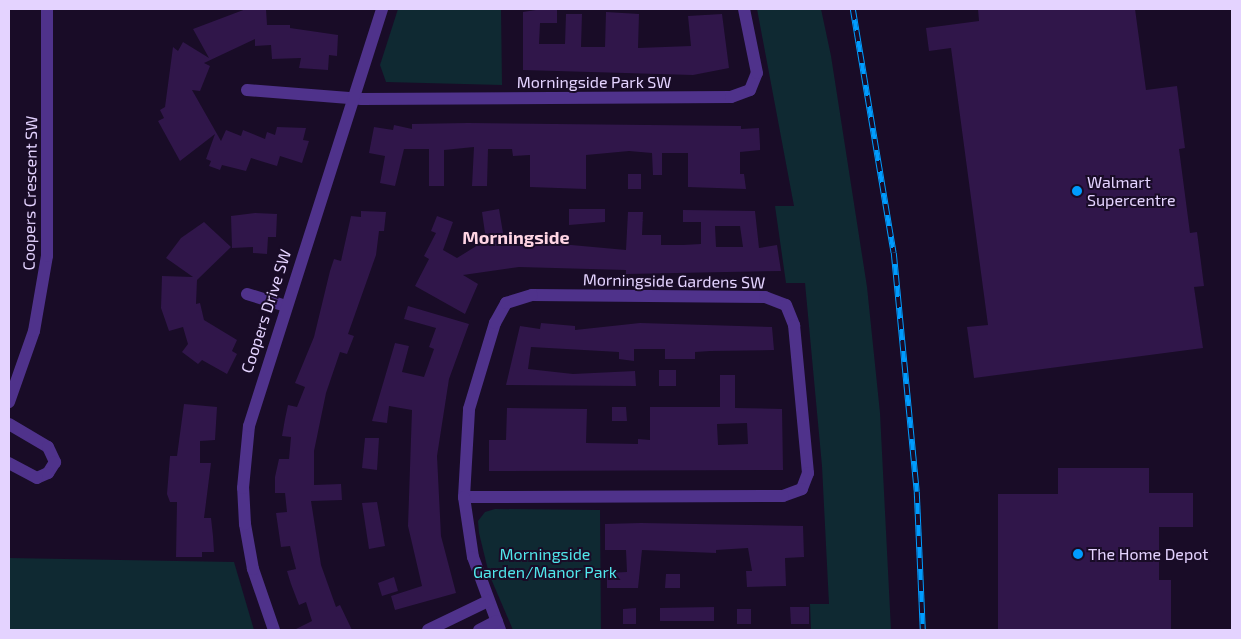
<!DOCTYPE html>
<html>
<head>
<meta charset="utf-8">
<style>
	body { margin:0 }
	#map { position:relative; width:1241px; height:639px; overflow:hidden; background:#190c27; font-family:"Exo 2",sans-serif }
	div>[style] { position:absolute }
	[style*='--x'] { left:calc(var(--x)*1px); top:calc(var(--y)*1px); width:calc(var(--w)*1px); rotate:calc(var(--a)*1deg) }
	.green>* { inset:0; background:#0f2932 }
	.building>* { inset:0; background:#30164a }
	.minor>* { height:12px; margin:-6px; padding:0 6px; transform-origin:6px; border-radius:6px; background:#4f328b }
	.rail>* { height:5.5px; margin-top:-2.75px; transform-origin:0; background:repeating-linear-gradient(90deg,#190c27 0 11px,#009cfe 0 22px); box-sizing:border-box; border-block:1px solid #009cfe }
	.dots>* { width:14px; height:14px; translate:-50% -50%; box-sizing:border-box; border:2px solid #190c27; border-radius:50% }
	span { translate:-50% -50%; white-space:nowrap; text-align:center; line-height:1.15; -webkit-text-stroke:4px #190c27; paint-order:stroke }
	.street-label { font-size:16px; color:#e4d3ff }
	.poi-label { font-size:16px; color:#e4d3ff }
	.left { translate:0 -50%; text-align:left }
	.park-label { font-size:16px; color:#51e7ec }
	.neighbourhood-label { font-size:18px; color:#ffd5e4; font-weight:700 }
	.frame { position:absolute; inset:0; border:10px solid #e4d3ff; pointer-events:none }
</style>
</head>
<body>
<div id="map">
	<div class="green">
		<i style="clip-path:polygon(398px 9px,501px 9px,502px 85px,386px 82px,380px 65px)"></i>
		<i style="clip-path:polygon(757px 9px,821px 9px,831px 56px,867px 287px,880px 413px,891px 630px,811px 630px,810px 604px,829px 604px,822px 466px,805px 283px,786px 283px,775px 206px,794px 206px)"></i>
		<i style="clip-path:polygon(495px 509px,600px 510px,601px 630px,513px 630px,489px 574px,479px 533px,478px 521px,485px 512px)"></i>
		<i style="clip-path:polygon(9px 558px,234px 562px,254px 630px,9px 630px)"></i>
	</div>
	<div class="building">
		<i style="clip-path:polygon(246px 9px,266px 9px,267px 25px,290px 25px,290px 28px,338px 35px,337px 56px,329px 55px,328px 70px,299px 68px,301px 58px,272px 59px,271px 45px,255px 46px,255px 39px,204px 63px,210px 66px,200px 91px,192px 90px,221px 141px,226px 130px,241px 136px,243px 130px,265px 139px,267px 132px,275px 135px,277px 127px,306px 128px,303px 140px,309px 141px,302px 163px,280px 156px,277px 166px,251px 158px,246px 171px,222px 165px,220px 170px,209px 166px,211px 161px,206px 159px,215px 134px,180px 161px,158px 121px,164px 118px,160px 110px,165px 107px,173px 47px,178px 51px,183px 42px,209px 58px,193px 29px)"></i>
		<i style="clip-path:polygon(542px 9px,557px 9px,557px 23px,540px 23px,539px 44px,565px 44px,566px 14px,582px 14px,581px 47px,605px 47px,606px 12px,639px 14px,638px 48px,691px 46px,688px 16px,722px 14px,729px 68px,693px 75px,523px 70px,523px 12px)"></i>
		<i style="clip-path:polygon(978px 9px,1135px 9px,1146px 90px,1177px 86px,1185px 148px,1179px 149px,1190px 233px,1197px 232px,1204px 286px,1194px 287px,1203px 348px,974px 378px,967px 327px,988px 325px,951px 48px,929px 51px,926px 28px,979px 21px)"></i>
		<i style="clip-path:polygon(468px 123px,741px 126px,741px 129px,759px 128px,760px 145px,760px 150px,740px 152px,740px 174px,744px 174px,746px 189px,688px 187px,688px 153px,662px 153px,662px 175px,653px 175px,652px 153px,629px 151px,586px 155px,586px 189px,530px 187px,530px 155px,513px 156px,512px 149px,488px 149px,487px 186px,472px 186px,474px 147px,444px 150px,444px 186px,429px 186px,429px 149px,404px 149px,395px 186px,380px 183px,385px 156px,369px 153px,374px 127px,393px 130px,394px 125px,412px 129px,412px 124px)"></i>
		<i style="clip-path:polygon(628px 174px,641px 174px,641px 189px,628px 189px)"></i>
		<i style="clip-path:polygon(evenodd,499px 209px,504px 239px,626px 250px,628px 212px,643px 212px,642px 235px,661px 235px,661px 245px,683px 245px,701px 244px,701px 222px,683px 222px,683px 210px,755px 211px,759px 248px,777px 245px,781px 271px,626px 274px,626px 270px,519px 267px,463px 275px,478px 284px,465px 314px,415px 286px,429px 259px,424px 256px,436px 233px,431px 231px,437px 216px,453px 222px,443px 250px,457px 258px,486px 240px,482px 212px,499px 209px,715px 226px,740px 226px,743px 247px,716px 247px,715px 226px)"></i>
		<i style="clip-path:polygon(569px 209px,605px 209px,605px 222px,569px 225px)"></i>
		<i style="clip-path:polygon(361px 211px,386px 212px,384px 231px,379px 231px,376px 255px,348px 334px,354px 336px,347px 354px,340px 352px,326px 393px,314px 451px,314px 485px,341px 484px,342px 500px,311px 501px,321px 565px,336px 607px,340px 605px,352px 630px,294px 630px,312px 621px,306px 602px,299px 605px,291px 584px,287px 571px,296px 569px,290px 546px,281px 547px,276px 513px,287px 512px,285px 493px,275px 493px,275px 477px,279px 459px,289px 459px,291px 437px,282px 436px,285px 419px,288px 405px,297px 407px,305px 387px,295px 383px,314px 337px,330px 271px,334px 259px,341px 261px,351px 216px,361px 217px)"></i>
		<i style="clip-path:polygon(255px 213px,277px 214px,276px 237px,268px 237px,267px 254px,253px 253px,253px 247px,232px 248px,231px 216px)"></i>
		<i style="clip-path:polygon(204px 222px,231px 247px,197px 280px,196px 304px,200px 303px,204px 320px,237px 340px,232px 351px,237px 354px,227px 374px,202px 360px,198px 364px,182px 352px,188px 344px,183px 327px,169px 331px,161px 308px,162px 276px,193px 277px,166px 258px,181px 238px)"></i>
		<i style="clip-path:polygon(408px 306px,469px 324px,449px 379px,437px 456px,441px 536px,456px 593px,395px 610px,391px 596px,422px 586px,408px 526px,412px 410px,389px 406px,387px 423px,372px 421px,395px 343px,409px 346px,402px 372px,424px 377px,434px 349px,429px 347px,436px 328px,404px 319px)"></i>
		<i style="clip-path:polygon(541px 323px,575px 326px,575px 330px,640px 323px,772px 327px,774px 350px,710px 351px,695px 352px,695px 359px,665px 359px,665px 349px,634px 349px,634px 361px,619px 359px,619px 352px,531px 347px,528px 369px,573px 374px,635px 371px,636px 386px,506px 385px,520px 326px,540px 329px)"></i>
		<i style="clip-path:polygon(659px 370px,676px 370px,676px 386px,659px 386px)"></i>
		<i style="clip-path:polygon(evenodd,720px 375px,735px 375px,735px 408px,782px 409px,783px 470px,489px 471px,489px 440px,506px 440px,507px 408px,587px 409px,586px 443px,638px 444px,638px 439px,650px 440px,650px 407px,720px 407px,720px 375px,747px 423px,748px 444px,718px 445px,717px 424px,747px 423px)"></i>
		<i style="clip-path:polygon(184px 404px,217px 407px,215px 440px,200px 441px,200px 463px,211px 463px,204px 518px,211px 518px,213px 536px,214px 552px,202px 552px,202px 557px,176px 557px,177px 502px,170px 502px,167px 494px,170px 456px,177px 456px)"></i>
		<i style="clip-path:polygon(612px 407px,626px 407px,627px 421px,612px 421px)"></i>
		<i style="clip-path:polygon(365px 438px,379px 438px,377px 470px,362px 468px)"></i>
		<i style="clip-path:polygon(1058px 468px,1149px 468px,1149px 493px,1193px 493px,1193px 527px,1159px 527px,1159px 580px,1171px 580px,1171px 630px,998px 630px,998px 494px,1058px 494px)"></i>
		<i style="clip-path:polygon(377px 502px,385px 546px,369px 549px,362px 503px)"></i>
		<i style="clip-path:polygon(641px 523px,803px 526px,804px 557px,785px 558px,786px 586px,747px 587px,746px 571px,752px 571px,748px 548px,716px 550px,716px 553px,642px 550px,638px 588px,607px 588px,607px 573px,627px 572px,626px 550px,605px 550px,605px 524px)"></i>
		<i style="clip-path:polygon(666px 574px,680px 574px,680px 588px,665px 588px)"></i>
		<i style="clip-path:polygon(394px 577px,398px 591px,382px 596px,378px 583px)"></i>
		<i style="clip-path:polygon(714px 607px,714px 621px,660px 621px,660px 608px)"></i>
		<i style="clip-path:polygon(790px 607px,809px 607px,809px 624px,791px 624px)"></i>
		<i style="clip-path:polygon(636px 608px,636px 624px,623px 624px,623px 609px)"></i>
		<i style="clip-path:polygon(737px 609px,751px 609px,751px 624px,737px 624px)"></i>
	</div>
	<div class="minor">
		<i style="--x:247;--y:90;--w:115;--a:4.5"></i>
		<i style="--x:362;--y:99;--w:369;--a:-0.3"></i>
		<i style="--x:731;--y:97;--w:20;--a:-20"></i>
		<i style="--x:750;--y:90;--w:18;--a:-68"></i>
		<i style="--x:757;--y:73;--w:65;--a:-101.5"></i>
		<i style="--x:247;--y:294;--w:39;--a:17"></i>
		<i style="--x:532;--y:295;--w:233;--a:0.5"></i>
		<i style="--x:765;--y:297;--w:22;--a:21"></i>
		<i style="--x:786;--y:305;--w:22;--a:68"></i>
		<i style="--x:794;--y:325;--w:149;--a:84.6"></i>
		<i style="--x:808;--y:473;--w:17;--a:111"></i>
		<i style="--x:802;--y:489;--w:20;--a:160"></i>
		<i style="--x:783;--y:496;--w:319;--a:179.8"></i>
		<i style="--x:464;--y:497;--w:88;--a:-86.7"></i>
		<i style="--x:469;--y:409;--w:90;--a:-73.2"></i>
		<i style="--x:495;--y:323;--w:23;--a:-61"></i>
		<i style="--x:506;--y:303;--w:27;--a:-17"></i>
		<i style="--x:9;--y:402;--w:75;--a:-70.6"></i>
		<i style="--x:34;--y:331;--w:76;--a:-80.2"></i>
		<i style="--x:47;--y:256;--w:247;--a:-90"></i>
		<i style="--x:9;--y:424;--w:45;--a:30.5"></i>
		<i style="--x:48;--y:447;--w:17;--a:65"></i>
		<i style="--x:55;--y:462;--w:13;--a:122"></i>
		<i style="--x:48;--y:473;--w:12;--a:156"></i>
		<i style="--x:37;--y:478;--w:32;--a:-152"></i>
		<i style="--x:464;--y:497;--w:61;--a:81.5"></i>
		<i style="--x:473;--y:557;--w:78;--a:69.7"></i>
		<i style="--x:274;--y:630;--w:65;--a:-109"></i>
		<i style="--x:253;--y:569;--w:46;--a:-100.1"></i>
		<i style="--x:245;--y:524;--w:36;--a:-93"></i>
		<i style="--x:243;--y:488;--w:62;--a:-84.5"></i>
		<i style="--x:249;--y:426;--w:438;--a:-72.3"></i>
		<i style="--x:428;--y:630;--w:67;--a:-25.8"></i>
		<i style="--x:479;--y:630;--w:20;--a:-27"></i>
	</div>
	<div class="rail">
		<i style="--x:853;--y:9;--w:247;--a:80.5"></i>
		<i style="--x:894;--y:253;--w:240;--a:84.5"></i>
		<i style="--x:917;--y:492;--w:138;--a:87.5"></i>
	</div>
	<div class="dots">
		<i style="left:1077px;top:191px;background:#009cfe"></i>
		<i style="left:1078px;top:554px;background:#009cfe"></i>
	</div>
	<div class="street-label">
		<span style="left:594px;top:82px">Morningside Park SW</span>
		<span style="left:30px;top:193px;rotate:-89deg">Coopers Crescent SW</span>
		<span style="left:674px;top:281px;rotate:1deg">Morningside Gardens SW</span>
		<span style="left:266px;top:311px;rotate:-72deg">Coopers Drive SW</span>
	</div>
	<div class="poi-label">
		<span class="left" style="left:1087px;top:191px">Walmart<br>Supercentre</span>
		<span class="left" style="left:1088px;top:554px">The Home Depot</span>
	</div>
	<div class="park-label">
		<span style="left:545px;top:563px">Morningside<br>Garden/Manor Park</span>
	</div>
	<div class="neighbourhood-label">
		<span style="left:516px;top:237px">Morningside</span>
	</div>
	<div class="frame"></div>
</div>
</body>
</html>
